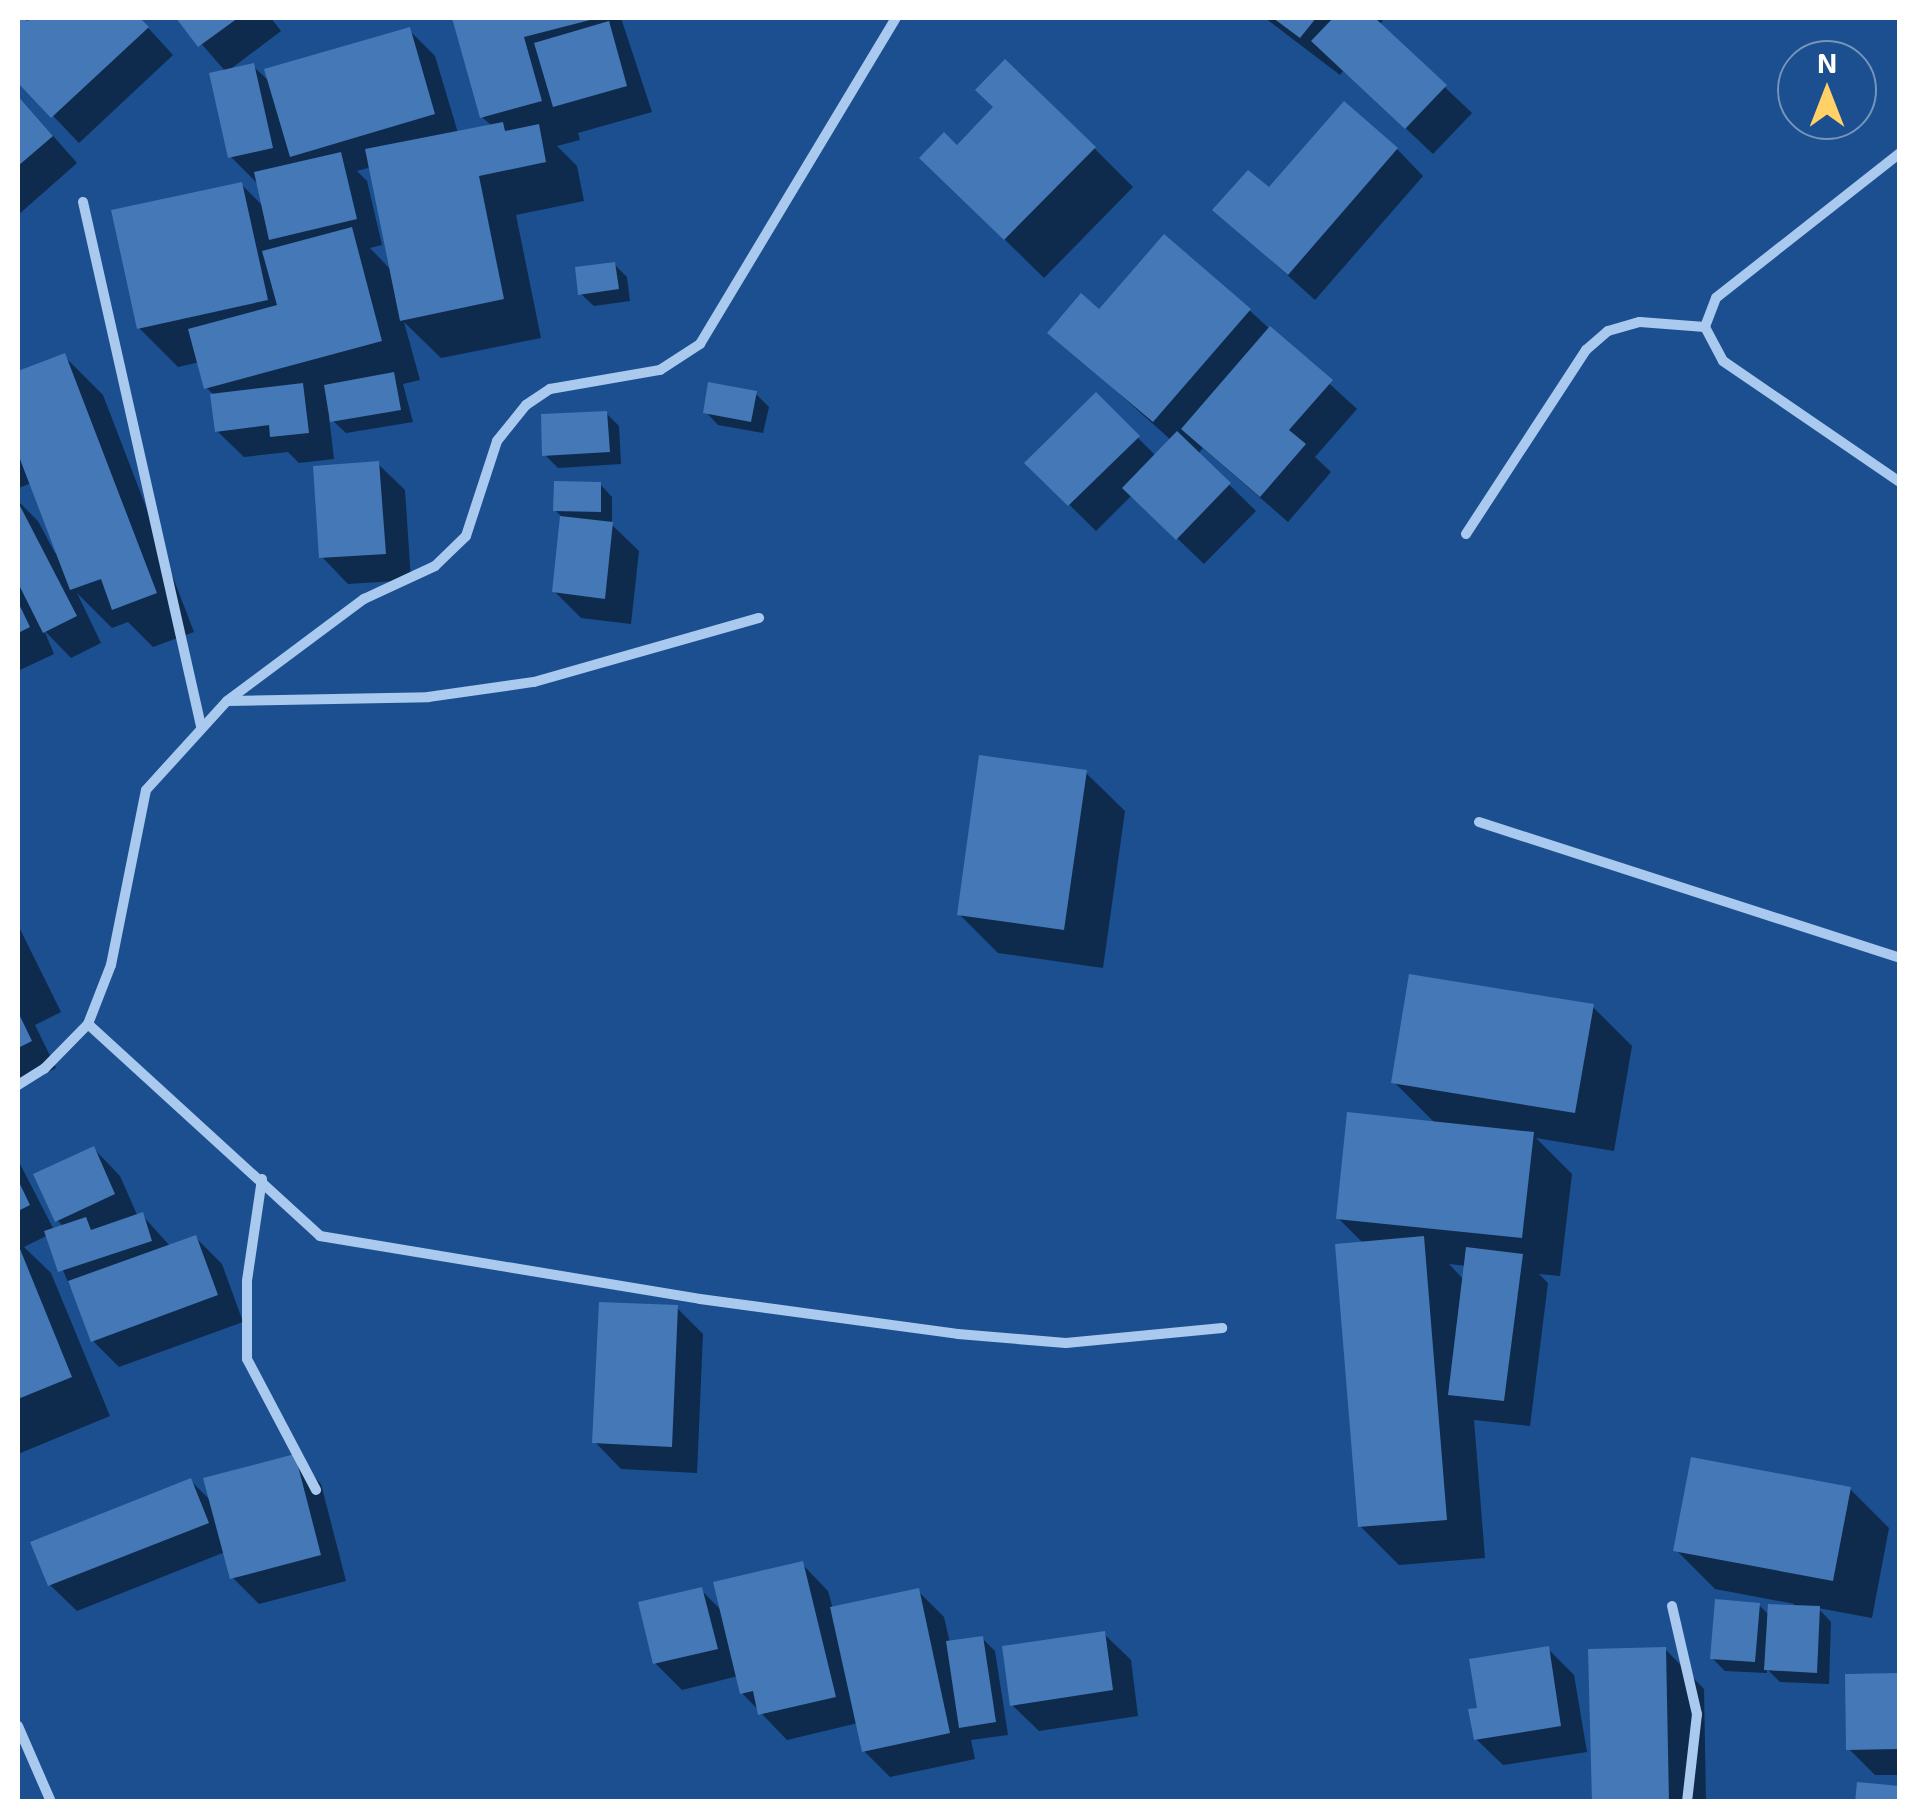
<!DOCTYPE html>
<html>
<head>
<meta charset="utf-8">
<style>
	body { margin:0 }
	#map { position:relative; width:1917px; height:1819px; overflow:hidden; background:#1b4f8f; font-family:"Exo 2",sans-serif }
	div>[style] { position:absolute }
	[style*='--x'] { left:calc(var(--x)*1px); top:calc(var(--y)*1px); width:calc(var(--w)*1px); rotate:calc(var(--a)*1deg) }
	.shadow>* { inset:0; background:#0007 }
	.building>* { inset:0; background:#4478b7 }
	.minor>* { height:10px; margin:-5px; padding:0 5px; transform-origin:5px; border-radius:5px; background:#a9c9ee }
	span { translate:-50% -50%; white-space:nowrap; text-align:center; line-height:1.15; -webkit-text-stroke:9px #1b4f8f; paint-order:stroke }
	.frame { position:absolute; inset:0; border:20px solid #fff; pointer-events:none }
	.north { position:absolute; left:1777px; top:40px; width:100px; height:100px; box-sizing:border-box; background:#1b4f8f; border:2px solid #7695bc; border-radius:50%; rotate:0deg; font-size:28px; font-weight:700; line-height:40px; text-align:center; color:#fff }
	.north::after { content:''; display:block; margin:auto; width:35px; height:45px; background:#ffd166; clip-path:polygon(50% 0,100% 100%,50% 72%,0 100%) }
</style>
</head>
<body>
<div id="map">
	<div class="shadow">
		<i style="clip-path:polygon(18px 18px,28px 24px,36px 18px,139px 18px,173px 55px,79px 143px,18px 79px)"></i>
		<i style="clip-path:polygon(evenodd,179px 18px,271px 18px,281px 31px,228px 71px,253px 66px,271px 83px,409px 30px,435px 56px,458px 133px,492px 126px,482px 117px,454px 18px,621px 18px,652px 112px,578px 133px,580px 140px,557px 146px,577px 166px,584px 201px,516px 215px,541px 338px,441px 358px,404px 322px,420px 380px,403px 384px,413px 422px,346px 433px,329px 417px,334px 459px,299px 463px,288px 452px,244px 457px,217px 431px,213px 394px,206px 387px,200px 362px,178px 367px,139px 328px,241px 184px,265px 208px,257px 183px,230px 156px,226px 72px,179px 18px,371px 167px,392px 271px,370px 248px,382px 245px,367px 181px,357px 171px,371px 167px)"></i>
		<i style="clip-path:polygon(1265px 18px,1385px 18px,1379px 25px,1472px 113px,1433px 154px,1344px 70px,1340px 75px)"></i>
		<i style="clip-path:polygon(18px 96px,77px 163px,18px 215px)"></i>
		<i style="clip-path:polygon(957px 148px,1094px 148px,1133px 187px,1044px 278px,922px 158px)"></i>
		<i style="clip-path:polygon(1397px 149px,1423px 176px,1315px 300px,1215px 210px)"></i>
		<i style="clip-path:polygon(614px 264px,627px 277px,630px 301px,594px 306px,581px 294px)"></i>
		<i style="clip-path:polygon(1249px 310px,1357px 409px,1315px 457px,1331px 472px,1288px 522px,1203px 448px,1198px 454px,1256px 511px,1204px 564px,1132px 495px,1096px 531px,1027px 463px,1096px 396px,1156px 456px,1171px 440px,1050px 332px,1099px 312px)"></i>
		<i style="clip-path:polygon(64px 356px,103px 395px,194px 632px,153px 647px,128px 622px,112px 628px,77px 593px,101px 643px,71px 658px,44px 630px,54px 654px,20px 670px,18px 501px,38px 521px,55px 553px,58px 552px,32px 483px,18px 488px,18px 373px)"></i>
		<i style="clip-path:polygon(756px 394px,769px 407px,763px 433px,718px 425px,706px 412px)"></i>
		<i style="clip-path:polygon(606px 413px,619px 426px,621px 464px,558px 468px,545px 455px)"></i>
		<i style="clip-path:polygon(378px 464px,405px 490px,411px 580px,348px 584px,322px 557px)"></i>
		<i style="clip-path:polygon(600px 484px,612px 497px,612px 525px,639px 551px,631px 624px,581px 618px,554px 591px,562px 517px,555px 510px)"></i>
		<i style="clip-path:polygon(1085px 772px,1125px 811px,1103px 968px,998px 953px,959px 914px)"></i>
		<i style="clip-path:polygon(18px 925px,61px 1012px,35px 1025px,56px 1068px,18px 1087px)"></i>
		<i style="clip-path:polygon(evenodd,1593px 1007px,1632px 1046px,1614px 1151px,1536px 1138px,1572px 1174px,1560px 1276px,1539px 1274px,1548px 1283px,1530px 1426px,1474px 1420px,1485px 1558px,1399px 1565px,1360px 1526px,1364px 1244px,1338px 1218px,1436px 1124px,1394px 1082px,1593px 1007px,1449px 1264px,1467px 1266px,1465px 1281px,1449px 1264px)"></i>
		<i style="clip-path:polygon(94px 1149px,120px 1176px,138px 1217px,142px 1215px,170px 1246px,195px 1237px,222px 1264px,243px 1322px,119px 1367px,93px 1341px,48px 1235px,24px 1247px,51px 1273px,110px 1416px,18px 1454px,18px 1160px,54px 1230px,64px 1227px,57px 1220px)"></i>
		<i style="clip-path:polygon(677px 1308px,703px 1334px,697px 1473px,621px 1469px,595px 1442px)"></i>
		<i style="clip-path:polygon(295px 1457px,321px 1484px,346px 1581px,259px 1604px,232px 1577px,225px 1552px,77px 1611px,50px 1585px,190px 1480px,212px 1502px)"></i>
		<i style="clip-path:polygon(1850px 1489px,1889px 1528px,1872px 1618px,1818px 1608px,1831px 1622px,1829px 1684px,1780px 1682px,1767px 1669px,1767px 1673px,1725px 1671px,1712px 1658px,1759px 1605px,1770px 1616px,1795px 1604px,1715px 1589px,1676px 1550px)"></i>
		<i style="clip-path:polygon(802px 1564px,828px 1591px,833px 1609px,918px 1591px,944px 1617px,950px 1643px,982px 1638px,995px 1651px,1008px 1735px,971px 1740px,975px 1759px,890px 1777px,864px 1751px,858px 1723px,787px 1740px,742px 1693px,738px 1676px,682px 1690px,655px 1663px,701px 1590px,722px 1611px)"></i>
		<i style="clip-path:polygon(1104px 1634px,1131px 1660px,1138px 1716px,1039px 1731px,1012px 1705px)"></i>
		<i style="clip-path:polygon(1548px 1649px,1574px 1675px,1587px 1752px,1503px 1765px,1476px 1739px,1479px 1710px)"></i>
		<i style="clip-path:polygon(1665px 1649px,1704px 1689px,1706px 1802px,1594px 1802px)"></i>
		<i style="clip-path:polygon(1900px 1675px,1900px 1775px,1875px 1775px,1849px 1749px)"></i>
	</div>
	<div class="building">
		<i style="clip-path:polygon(18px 18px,28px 21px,32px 18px,140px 18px,149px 27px,51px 118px,18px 83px)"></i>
		<i style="clip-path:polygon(176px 18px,238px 18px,198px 47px)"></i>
		<i style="clip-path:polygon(452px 18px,594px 18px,594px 19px,524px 37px,542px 101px,480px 118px)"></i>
		<i style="clip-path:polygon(1273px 18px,1316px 18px,1300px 38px)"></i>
		<i style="clip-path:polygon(1333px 18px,1375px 18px,1447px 85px,1405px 129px,1311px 41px)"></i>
		<i style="clip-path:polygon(609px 21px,627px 86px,553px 107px,534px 43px)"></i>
		<i style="clip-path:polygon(410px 27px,435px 114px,290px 157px,264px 69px)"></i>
		<i style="clip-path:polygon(1005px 59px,1096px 147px,1004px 240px,919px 158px,944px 132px,957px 145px,993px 107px,975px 90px)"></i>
		<i style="clip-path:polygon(254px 63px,273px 148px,228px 158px,209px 73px)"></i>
		<i style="clip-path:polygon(18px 96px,53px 136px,18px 166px)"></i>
		<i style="clip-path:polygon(1344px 101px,1398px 148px,1288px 275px,1212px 210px,1248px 170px,1269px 187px)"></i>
		<i style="clip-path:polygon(503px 122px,505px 131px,539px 124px,546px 162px,479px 176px,504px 299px,400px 321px,365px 149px)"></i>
		<i style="clip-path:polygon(341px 152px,357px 219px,269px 240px,254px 172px)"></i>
		<i style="clip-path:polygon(242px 182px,268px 300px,137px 329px,111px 210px)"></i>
		<i style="clip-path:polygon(352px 227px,382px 341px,204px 389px,188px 329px,277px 305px,262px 251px)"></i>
		<i style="clip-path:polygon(1164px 234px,1251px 309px,1153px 422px,1047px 333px,1081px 293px,1099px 309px)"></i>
		<i style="clip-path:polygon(615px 262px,619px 289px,578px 295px,575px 267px)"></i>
		<i style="clip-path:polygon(1270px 326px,1333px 380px,1289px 430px,1306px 444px,1260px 497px,1181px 429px)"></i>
		<i style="clip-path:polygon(65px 353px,157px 593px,112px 610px,101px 579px,70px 590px,18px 454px,18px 371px)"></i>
		<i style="clip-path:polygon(394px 372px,401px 410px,330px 422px,324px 385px)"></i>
		<i style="clip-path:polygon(708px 382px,757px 391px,751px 422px,703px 413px)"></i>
		<i style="clip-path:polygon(303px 383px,309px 433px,270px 437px,269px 425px,215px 432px,210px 394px)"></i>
		<i style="clip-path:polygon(1096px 392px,1140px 436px,1068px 506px,1024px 463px)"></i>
		<i style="clip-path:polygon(607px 411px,610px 452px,542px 456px,541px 414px)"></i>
		<i style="clip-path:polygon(1177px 431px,1231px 483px,1176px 540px,1122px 488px)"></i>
		<i style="clip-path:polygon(379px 461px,386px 554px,319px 558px,313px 466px)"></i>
		<i style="clip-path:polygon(554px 481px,601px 482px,601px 512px,553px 511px)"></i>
		<i style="clip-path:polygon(18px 502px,77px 616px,43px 633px,18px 583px)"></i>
		<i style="clip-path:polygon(560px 516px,613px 522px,605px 599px,552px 592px)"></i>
		<i style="clip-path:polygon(18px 602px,30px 627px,18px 633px)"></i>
		<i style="clip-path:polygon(979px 755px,1087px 770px,1064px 930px,957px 915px)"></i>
		<i style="clip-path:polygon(1409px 974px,1594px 1004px,1575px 1113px,1391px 1083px)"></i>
		<i style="clip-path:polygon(18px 1012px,32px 1041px,18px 1048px)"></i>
		<i style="clip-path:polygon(1347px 1112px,1534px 1132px,1522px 1238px,1336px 1219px)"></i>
		<i style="clip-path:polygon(94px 1146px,115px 1194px,55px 1222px,33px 1174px)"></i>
		<i style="clip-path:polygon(18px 1180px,30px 1205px,18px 1211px)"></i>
		<i style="clip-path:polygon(143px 1212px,152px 1241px,58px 1272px,44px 1231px,86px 1217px,91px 1230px)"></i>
		<i style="clip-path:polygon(196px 1235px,218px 1295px,91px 1342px,68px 1281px)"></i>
		<i style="clip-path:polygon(1424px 1236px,1447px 1520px,1358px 1527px,1335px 1244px)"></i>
		<i style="clip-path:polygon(18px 1244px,72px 1377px,18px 1399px)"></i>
		<i style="clip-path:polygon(1466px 1247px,1523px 1254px,1504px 1401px,1448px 1395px)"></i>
		<i style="clip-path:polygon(599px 1302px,678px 1305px,672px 1447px,592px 1443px)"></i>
		<i style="clip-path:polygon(295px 1454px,321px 1555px,230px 1579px,203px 1478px)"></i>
		<i style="clip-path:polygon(1691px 1457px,1851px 1487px,1833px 1581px,1673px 1551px)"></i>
		<i style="clip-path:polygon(191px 1478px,209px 1523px,48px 1586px,30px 1542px)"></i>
		<i style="clip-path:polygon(803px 1561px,836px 1697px,758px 1715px,753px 1691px,740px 1694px,713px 1582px)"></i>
		<i style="clip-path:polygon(702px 1587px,718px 1649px,653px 1664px,638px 1602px)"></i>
		<i style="clip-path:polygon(919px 1588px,950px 1733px,862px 1752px,830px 1607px)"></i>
		<i style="clip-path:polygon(1715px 1599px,1760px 1603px,1755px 1662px,1710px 1659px)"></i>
		<i style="clip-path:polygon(1768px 1604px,1820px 1606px,1817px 1673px,1764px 1670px)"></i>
		<i style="clip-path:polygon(1105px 1631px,1113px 1690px,1010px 1706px,1002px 1646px)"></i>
		<i style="clip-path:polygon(983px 1636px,996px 1722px,959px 1728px,946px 1641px)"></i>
		<i style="clip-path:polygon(1549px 1646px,1561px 1726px,1474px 1740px,1468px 1709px,1477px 1708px,1469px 1659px)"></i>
		<i style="clip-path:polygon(1666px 1647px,1669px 1802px,1592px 1802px,1588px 1649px)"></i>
		<i style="clip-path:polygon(1900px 1673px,1900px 1749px,1846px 1750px,1845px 1674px)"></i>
		<i style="clip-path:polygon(1857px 1782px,1900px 1786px,1900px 1802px,1855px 1802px)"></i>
	</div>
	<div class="minor">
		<i style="--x:1900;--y:153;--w:234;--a:141.8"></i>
		<i style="--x:1716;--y:298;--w:31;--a:111"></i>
		<i style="--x:1705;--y:327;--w:38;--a:62"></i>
		<i style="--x:1723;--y:361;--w:214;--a:34.4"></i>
		<i style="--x:83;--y:202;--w:537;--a:77.31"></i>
		<i style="--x:1466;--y:534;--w:220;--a:-56.9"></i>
		<i style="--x:1586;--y:350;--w:29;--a:-41"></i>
		<i style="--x:1608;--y:331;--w:33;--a:-16"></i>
		<i style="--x:1640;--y:322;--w:65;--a:4.4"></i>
		<i style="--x:228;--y:701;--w:200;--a:-1.1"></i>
		<i style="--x:428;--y:697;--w:107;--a:-8.1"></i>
		<i style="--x:534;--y:682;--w:234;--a:-15.9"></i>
		<i style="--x:1479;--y:822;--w:442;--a:17.9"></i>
		<i style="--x:88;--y:1024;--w:314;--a:42.4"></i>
		<i style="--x:320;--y:1236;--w:385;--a:9.4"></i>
		<i style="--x:700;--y:1299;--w:260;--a:7.7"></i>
		<i style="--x:958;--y:1334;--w:108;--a:4.8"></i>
		<i style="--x:1066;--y:1343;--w:157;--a:-5.5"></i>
		<i style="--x:18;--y:1085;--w:31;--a:-32"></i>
		<i style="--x:44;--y:1069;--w:63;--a:-45.6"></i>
		<i style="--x:88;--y:1024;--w:63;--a:-68.7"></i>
		<i style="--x:111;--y:965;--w:178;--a:-78.7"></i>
		<i style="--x:146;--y:790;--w:120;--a:-47.7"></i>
		<i style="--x:227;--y:701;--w:171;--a:-36.7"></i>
		<i style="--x:364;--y:599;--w:78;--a:-24.9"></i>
		<i style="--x:435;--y:566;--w:43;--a:-44.1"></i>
		<i style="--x:466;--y:536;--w:100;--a:-71.9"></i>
		<i style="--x:497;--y:441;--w:46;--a:-51.1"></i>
		<i style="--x:526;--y:405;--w:29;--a:-34"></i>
		<i style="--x:550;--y:389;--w:112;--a:-9.8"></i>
		<i style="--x:660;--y:370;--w:48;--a:-33"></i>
		<i style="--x:700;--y:344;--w:380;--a:-59"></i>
		<i style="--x:262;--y:1179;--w:103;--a:98.4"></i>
		<i style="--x:247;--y:1281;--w:78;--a:90"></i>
		<i style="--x:247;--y:1359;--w:148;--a:62.2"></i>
		<i style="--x:1672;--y:1606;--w:111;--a:77"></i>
		<i style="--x:1697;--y:1714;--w:89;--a:96.5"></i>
		<i style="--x:18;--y:1726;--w:83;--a:66.5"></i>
	</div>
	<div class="frame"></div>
	<div class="north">N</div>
</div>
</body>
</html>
